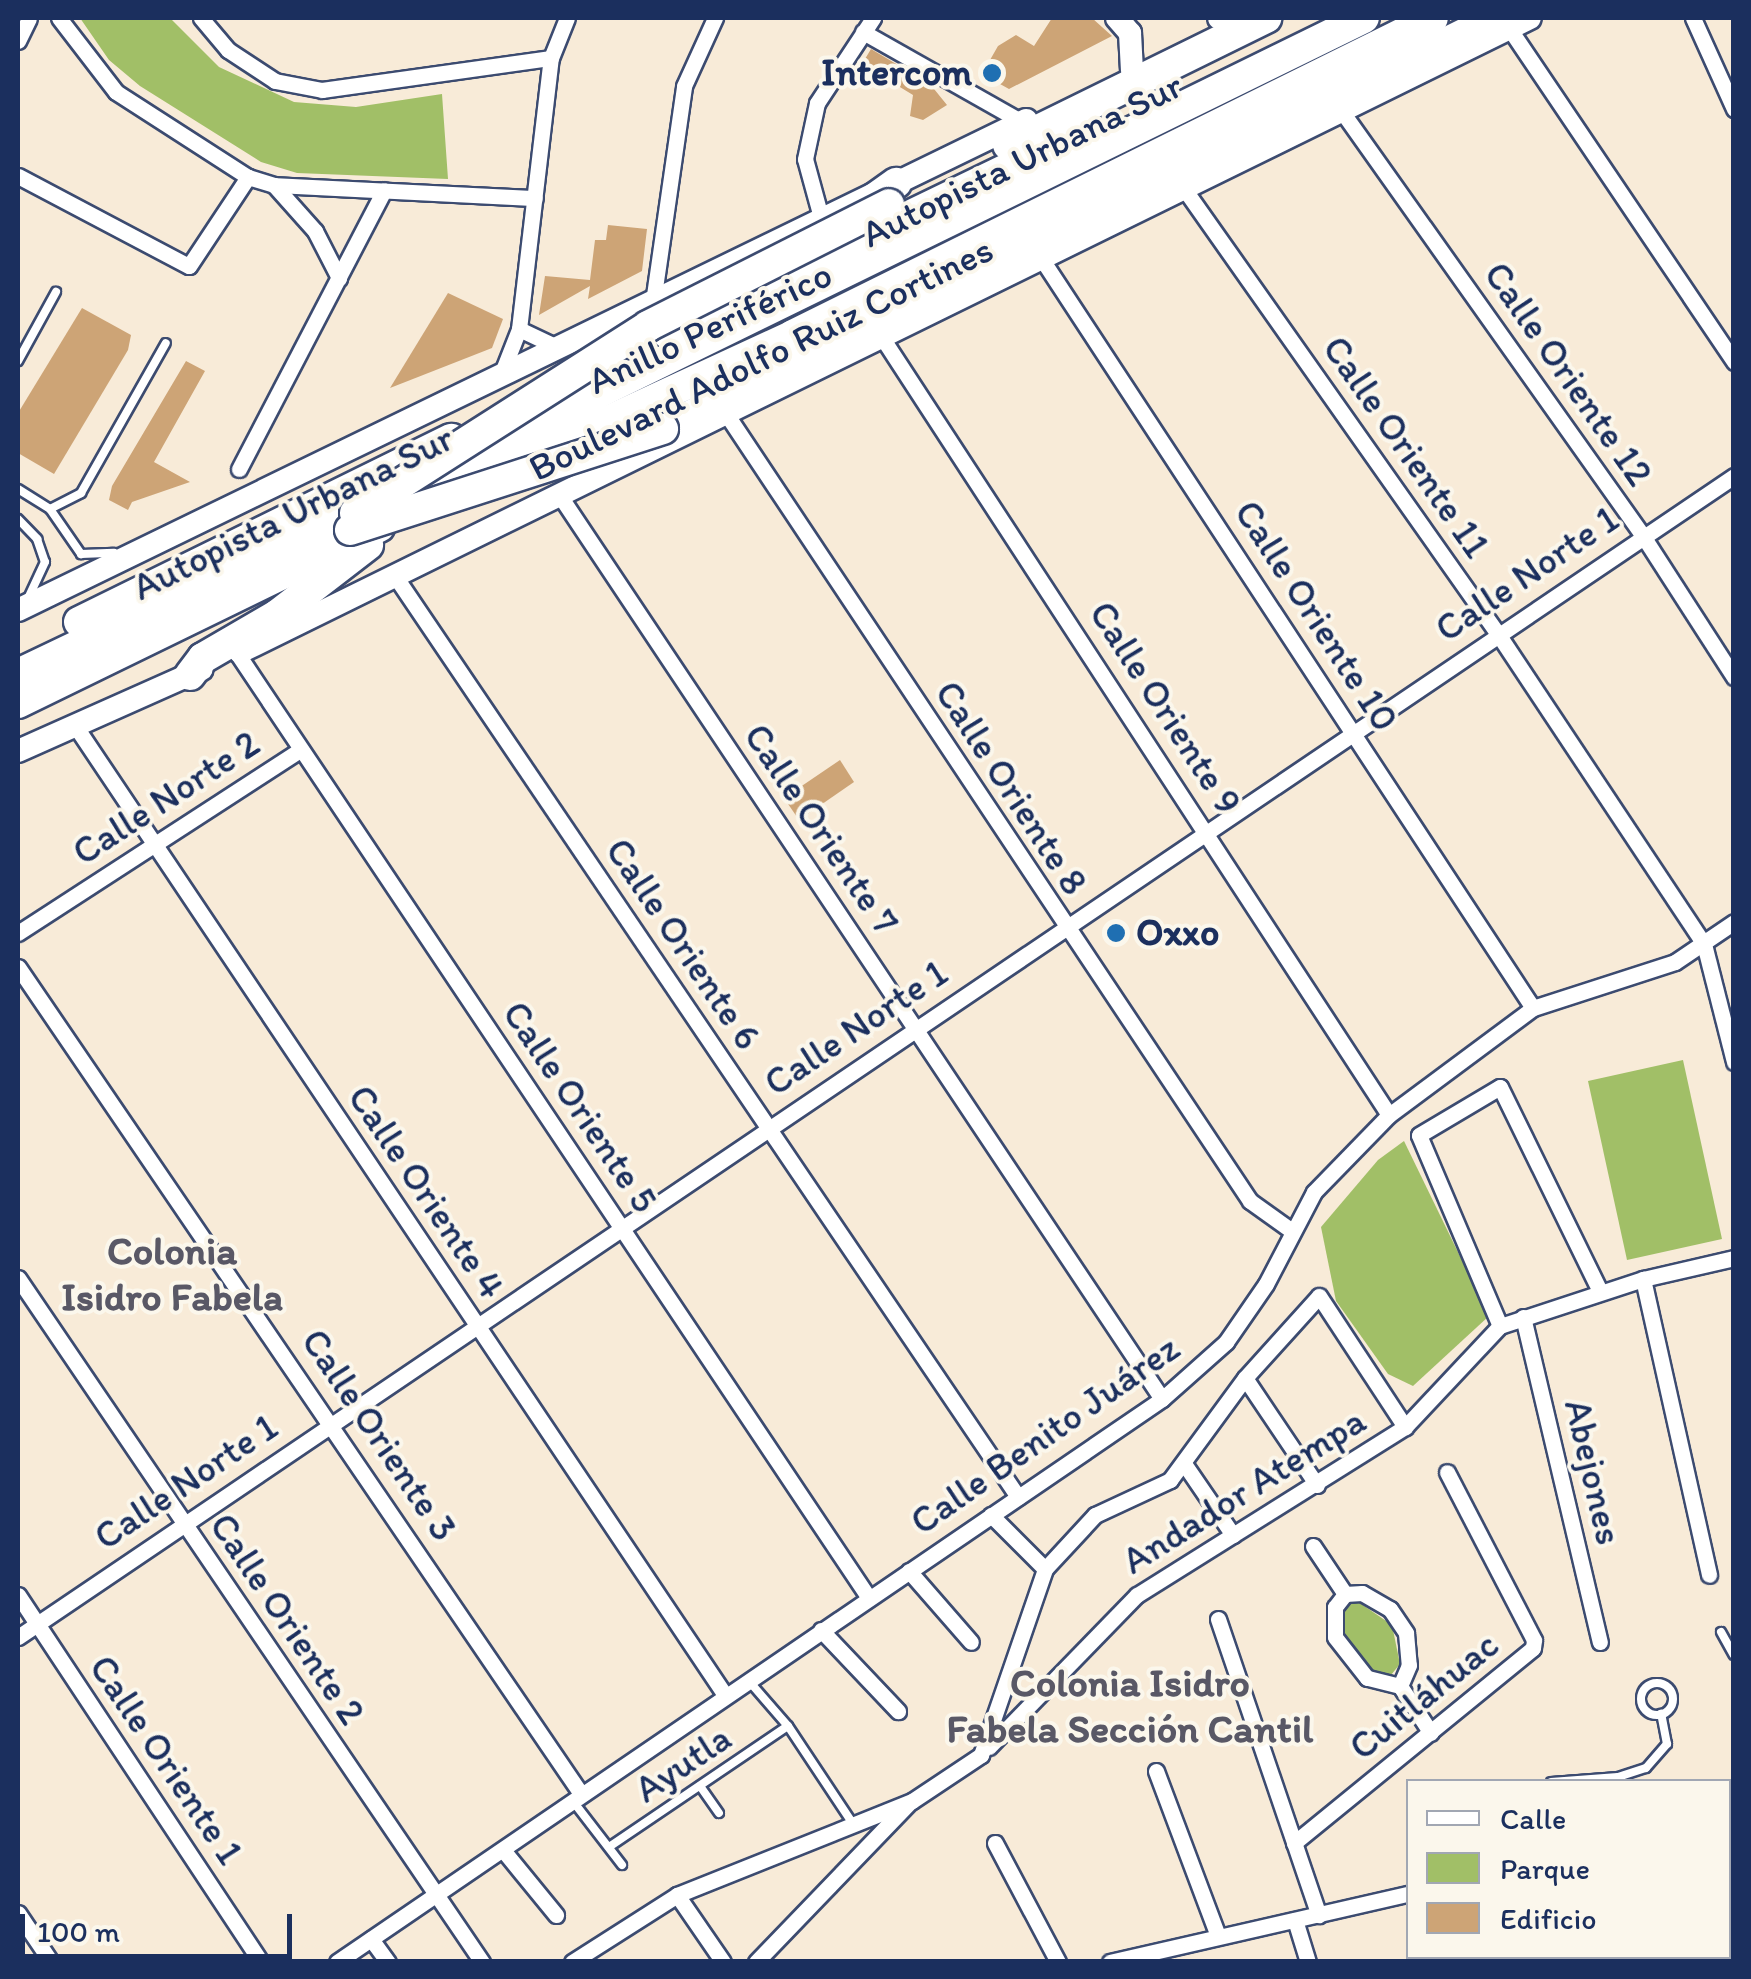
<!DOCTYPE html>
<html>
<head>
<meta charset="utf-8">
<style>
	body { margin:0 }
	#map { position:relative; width:1751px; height:1979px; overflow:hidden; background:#f8ebd8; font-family:Itim,sans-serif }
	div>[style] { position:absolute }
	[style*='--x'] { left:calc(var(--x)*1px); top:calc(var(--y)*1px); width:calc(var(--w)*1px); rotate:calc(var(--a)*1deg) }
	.green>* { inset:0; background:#a1bf67 }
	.building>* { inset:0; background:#cda476 }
	.roads { filter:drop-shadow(2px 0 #3c4b70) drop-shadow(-2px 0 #3c4b70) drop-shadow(0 2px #3c4b70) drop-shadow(0 -2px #3c4b70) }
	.lane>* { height:8px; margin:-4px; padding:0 4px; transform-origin:4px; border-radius:4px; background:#fff }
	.lane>.ring { margin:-4px; padding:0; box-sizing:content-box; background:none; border:8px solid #fff; border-radius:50% }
	.street>* { height:15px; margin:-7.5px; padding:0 7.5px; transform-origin:7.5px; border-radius:7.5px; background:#fff }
	.secondary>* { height:22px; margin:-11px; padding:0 11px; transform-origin:11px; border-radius:11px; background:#fff }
	.highway>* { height:30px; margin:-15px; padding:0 15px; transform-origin:15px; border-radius:15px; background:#fff }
	.bridges { filter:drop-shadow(2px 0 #3c4b70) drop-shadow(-2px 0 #3c4b70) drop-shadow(0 2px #3c4b70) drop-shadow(0 -2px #3c4b70) }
	.highway-bridge>* { height:30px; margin:-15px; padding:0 15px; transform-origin:15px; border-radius:15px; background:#fff }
	.dots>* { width:28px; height:28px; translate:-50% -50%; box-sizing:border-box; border:5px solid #fbf7ec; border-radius:50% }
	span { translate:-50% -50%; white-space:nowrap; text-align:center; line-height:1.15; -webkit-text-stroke:8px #fbf7ec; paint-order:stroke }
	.poi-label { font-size:38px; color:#1b2f5e; font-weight:700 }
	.right { translate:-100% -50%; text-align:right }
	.left { translate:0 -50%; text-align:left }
	.street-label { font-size:38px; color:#1b2f5e }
	.neighbourhood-label { font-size:40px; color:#595866; font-weight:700 }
	.frame { position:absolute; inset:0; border:20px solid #1b2f5e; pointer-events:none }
	.legend { position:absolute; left:1406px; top:1779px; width:325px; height:180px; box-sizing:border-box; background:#fbf7ec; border:2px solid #a1a7b3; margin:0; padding:12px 18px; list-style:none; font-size:30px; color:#1b2f5e }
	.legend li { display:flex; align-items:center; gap:20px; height:50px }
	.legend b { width:50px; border:2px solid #a1a7b3 }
	.scale { position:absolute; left:20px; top:1914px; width:272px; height:45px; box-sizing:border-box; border:5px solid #1b2f5e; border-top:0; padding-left:12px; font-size:30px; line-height:35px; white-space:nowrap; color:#1b2f5e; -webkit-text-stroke:8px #fbf7ec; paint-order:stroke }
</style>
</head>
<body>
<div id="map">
	<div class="green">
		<i style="clip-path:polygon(80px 18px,170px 18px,219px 67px,294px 102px,356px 107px,442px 94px,448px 179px,297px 173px,261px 162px,140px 86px,109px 60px)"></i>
		<i style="clip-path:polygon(1683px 1060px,1722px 1239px,1627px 1260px,1588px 1081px)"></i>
		<i style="clip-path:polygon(1404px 1141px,1489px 1316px,1413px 1386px,1388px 1374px,1336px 1301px,1321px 1227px,1378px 1160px)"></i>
		<i style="clip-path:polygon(1354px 1599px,1392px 1625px,1400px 1664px,1391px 1675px,1360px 1666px,1339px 1629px,1339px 1612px)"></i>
	</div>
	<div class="building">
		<i style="clip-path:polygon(1052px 18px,1092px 18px,1112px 36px,1009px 89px,982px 74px,998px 46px,1016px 35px,1034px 46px)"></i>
		<i style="clip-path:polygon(871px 49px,930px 84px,947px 105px,923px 120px,910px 116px,913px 95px,862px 64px)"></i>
		<i style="clip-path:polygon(608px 225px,647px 229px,642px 271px,588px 299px,590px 286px,539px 315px,545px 276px,590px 280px,595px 240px,606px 240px)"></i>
		<i style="clip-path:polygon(448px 293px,503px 319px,492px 348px,390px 388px)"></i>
		<i style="clip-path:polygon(82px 308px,131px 335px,128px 350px,54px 474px,18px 453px,18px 413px)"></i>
		<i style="clip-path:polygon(186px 361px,205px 371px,154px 462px,190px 482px,132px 502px,128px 510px,109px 500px,112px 486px)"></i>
		<i style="clip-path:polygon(840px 760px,854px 782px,799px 820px,784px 798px)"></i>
	</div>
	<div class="roads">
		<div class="lane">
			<i style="--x:18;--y:361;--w:79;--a:-61.2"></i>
			<i style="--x:18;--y:489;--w:38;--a:32"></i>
			<i style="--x:50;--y:509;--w:55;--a:55.4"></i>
			<i style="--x:81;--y:554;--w:33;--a:-2"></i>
			<i style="--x:50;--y:509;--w:35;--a:-27"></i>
			<i style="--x:81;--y:493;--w:172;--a:-60.5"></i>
			<i style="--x:18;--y:519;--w:28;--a:46"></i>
			<i style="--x:37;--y:539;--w:24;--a:71"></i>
			<i style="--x:45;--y:562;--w:38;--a:115"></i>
			<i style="--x:1721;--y:1632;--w:26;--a:61"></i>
			<i style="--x:748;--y:1680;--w:61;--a:49"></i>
			<i style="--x:788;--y:1726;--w:114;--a:56.4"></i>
			<i class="ring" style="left:1641px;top:1683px;width:24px;height:24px"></i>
			<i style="--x:1551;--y:1782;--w:67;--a:-4.3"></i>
			<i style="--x:1618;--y:1777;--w:29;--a:-18"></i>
			<i style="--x:1646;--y:1768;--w:32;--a:-49"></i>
			<i style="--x:1667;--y:1744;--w:31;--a:-101"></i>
			<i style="--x:700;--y:1786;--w:33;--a:55"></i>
			<i style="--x:572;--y:1800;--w:82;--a:52.4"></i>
			<i style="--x:609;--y:1847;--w:216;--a:-34.1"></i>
		</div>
		<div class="street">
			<i style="--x:59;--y:18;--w:93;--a:52.4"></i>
			<i style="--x:116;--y:92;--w:157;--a:32.8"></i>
			<i style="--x:248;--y:177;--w:27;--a:17"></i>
			<i style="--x:274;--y:185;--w:261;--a:2.9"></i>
			<i style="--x:201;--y:18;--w:42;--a:49.8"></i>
			<i style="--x:228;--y:50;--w:56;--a:33.4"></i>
			<i style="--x:275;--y:81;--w:48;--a:10.8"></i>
			<i style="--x:322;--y:90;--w:231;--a:-8"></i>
			<i style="--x:1693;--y:18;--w:100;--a:65.7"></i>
			<i style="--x:1509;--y:28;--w:403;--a:56"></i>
			<i style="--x:863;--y:32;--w:183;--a:29.5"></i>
			<i style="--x:18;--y:41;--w:25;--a:-64"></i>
			<i style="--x:1343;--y:113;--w:519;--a:54.65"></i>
			<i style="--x:1643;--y:536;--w:168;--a:57.2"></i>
			<i style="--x:18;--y:176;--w:193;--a:27.8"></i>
			<i style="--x:189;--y:266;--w:107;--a:-56.5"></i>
			<i style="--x:274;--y:185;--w:62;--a:48.3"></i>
			<i style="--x:315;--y:231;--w:53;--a:62.9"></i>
			<i style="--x:1185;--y:190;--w:543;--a:54.82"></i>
			<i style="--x:1498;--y:634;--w:372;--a:56.4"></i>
			<i style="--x:1704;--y:944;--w:122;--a:75.7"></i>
			<i style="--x:822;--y:221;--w:64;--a:-105.3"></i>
			<i style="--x:805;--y:159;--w:57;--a:-77.9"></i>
			<i style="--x:817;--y:103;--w:102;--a:-56.6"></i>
			<i style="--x:1043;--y:261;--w:893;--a:56.74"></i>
			<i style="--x:653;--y:302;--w:218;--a:-81.8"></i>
			<i style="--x:684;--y:86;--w:75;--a:-65.5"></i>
			<i style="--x:519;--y:329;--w:42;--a:25.3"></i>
			<i style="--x:883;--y:339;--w:926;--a:56.89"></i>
			<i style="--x:501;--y:375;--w:49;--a:-68.6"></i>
			<i style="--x:519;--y:329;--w:273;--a:-83.3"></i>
			<i style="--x:551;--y:58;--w:43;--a:-68.2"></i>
			<i style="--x:727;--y:415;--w:944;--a:56.36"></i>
			<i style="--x:1250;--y:1201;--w:52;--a:35.5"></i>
			<i style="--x:239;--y:469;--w:314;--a:-62.5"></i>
			<i style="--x:560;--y:496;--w:1085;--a:56.31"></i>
			<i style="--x:395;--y:576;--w:1112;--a:55.92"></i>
			<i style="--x:237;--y:653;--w:1137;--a:56.23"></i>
			<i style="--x:74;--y:724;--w:1169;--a:56.16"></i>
			<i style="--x:18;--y:933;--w:336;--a:-33"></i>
			<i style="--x:18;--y:967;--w:1000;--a:55.75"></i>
			<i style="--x:18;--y:1278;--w:827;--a:55.85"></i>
			<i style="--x:1643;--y:1279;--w:303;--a:77.4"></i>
			<i style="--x:1523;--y:1317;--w:334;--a:76.7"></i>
			<i style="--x:1500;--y:1326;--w:207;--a:-113"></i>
			<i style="--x:1419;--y:1135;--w:94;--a:-30.7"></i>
			<i style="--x:1500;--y:1087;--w:227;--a:63.9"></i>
			<i style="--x:1245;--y:1378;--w:129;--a:56.1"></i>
			<i style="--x:1185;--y:1465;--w:85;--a:55.6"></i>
			<i style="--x:991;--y:1515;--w:76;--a:45"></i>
			<i style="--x:1313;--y:1546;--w:58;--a:56.3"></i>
			<i style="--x:909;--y:1571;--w:94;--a:48.9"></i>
			<i style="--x:1362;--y:1593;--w:32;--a:30"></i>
			<i style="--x:1390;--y:1609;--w:29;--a:56"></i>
			<i style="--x:1406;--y:1633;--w:32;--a:85"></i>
			<i style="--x:1409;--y:1665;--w:23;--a:113"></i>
			<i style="--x:1400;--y:1686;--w:34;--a:-166"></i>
			<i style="--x:1367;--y:1678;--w:52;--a:-128"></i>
			<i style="--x:1335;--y:1637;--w:30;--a:-90"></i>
			<i style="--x:1335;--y:1607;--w:16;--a:-52"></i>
			<i style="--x:1345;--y:1594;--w:17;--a:-3"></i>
			<i style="--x:18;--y:1595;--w:440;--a:56.5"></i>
			<i style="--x:1218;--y:1619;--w:313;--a:71.2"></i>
			<i style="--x:821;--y:1630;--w:112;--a:46.5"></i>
			<i style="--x:18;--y:1637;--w:2072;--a:-34.08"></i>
			<i style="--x:1400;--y:1686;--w:56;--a:56.6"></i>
			<i style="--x:989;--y:1747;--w:212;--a:-45.8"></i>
			<i style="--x:1137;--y:1595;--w:316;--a:-32.1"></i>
			<i style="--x:1405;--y:1427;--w:139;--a:-46.8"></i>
			<i style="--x:1500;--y:1326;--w:151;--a:-18.2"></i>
			<i style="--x:1643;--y:1279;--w:93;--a:-13"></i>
			<i style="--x:1156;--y:1771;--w:176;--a:69.4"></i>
			<i style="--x:1728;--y:1822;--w:6;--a:-9"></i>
			<i style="--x:995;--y:1843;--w:135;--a:62.1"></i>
			<i style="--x:1294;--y:1843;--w:308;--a:-39.2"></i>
			<i style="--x:1533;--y:1648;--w:8;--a:-83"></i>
			<i style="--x:1534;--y:1640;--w:189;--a:-117.4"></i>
			<i style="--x:503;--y:1850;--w:84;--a:50.8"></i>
			<i style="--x:677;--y:1895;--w:81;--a:55.5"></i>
			<i style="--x:18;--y:1913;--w:59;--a:56"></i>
			<i style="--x:1295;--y:1920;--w:44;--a:72.8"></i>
			<i style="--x:371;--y:1939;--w:29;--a:54"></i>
			<i style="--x:337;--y:1962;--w:999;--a:-34.31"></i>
			<i style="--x:1162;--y:1399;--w:86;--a:-41.7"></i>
			<i style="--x:1226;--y:1342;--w:70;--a:-55.4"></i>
			<i style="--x:1266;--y:1284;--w:104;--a:-62.4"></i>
			<i style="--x:1314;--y:1192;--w:107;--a:-45.8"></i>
			<i style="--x:1389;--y:1115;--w:179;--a:-36.6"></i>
			<i style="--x:1533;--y:1008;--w:149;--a:-17.9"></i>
			<i style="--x:1675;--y:962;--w:71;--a:-34.1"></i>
			<i style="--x:572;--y:1962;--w:125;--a:-32.5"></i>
			<i style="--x:677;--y:1895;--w:253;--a:-21.8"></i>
			<i style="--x:912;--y:1801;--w:83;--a:-33.7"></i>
			<i style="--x:981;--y:1755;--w:197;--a:-71"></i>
			<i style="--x:1045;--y:1569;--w:74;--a:-47.2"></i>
			<i style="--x:1095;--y:1515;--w:83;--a:-25"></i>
			<i style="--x:1170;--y:1480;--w:127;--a:-53.7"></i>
			<i style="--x:1245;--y:1378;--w:110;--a:-47.9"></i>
			<i style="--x:1319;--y:1296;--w:157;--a:56.7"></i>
			<i style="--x:756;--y:1962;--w:221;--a:-46.1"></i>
			<i style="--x:1110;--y:1962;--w:306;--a:-12.9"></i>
		</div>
		<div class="secondary">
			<i style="--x:1117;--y:18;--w:20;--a:49"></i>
			<i style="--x:1130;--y:33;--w:37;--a:87"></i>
			<i style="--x:1219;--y:18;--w:11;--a:27"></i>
			<i style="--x:18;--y:610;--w:1121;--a:-25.92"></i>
			<i style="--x:240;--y:652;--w:1437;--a:-26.17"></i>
			<i style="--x:18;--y:751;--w:201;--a:-24"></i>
		</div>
		<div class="highway">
			<i style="--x:1008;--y:145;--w:288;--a:-26.2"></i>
			<i style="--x:854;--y:213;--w:52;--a:-35.5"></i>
			<i style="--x:667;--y:333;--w:444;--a:-25.8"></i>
			<i style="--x:663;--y:429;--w:929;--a:-26.26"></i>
			<i style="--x:482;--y:450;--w:982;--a:-26.1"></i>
			<i style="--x:497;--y:472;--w:326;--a:-24.8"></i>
			<i style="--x:793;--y:335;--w:714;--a:-26.35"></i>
			<i style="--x:412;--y:500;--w:109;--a:-26.1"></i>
			<i style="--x:79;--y:622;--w:415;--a:-26.2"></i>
			<i style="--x:18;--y:674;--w:395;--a:-25.5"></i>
			<i style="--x:190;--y:675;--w:21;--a:-53"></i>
			<i style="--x:203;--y:658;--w:86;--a:-30.2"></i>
			<i style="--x:277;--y:615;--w:115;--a:-37.6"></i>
			<i style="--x:18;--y:703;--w:402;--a:-26"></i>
		</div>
	</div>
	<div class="bridges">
		<div class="highway-bridge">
			<i style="--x:355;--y:513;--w:348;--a:-32.5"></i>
			<i style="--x:648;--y:326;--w:270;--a:-26.8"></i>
			<i style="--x:350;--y:530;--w:329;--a:-17.9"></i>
		</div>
	</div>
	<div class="dots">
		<i style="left:992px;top:73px;background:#1f6fb2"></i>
		<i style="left:1116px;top:933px;background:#1f6fb2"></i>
	</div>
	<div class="poi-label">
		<span class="right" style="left:972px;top:73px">Intercom</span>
		<span class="left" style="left:1136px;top:933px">Oxxo</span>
	</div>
	<div class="street-label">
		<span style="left:1022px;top:160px;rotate:-26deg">Autopista Urbana Sur</span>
		<span style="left:710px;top:328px;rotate:-25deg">Anillo Periférico</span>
		<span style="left:761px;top:359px;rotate:-26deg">Boulevard Adolfo Ruiz Cortines</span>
		<span style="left:1568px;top:374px;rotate:55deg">Calle Oriente 12</span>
		<span style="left:1406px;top:447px;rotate:55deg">Calle Oriente 11</span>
		<span style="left:293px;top:513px;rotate:-26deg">Autopista Urbana Sur</span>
		<span style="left:1527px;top:574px;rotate:-34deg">Calle Norte 1</span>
		<span style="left:1316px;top:616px;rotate:57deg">Calle Oriente 10</span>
		<span style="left:1165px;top:708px;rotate:57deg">Calle Oriente 9</span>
		<span style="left:1011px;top:788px;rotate:57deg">Calle Oriente 8</span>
		<span style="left:166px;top:798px;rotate:-33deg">Calle Norte 2</span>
		<span style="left:821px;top:829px;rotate:56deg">Calle Oriente 7</span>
		<span style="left:683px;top:944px;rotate:56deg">Calle Oriente 6</span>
		<span style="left:856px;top:1028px;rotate:-34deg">Calle Norte 1</span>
		<span style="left:580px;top:1107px;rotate:56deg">Calle Oriente 5</span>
		<span style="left:426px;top:1192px;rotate:56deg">Calle Oriente 4</span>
		<span style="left:379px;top:1435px;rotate:56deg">Calle Oriente 3</span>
		<span style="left:1045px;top:1435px;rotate:-35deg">Calle Benito Juárez</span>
		<span style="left:1593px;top:1472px;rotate:77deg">Abejones</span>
		<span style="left:186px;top:1482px;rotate:-34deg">Calle Norte 1</span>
		<span style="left:1244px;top:1491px;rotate:-32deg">Andador Atempa</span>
		<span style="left:287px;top:1619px;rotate:56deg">Calle Oriente 2</span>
		<span style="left:1424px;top:1696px;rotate:-39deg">Cuitláhuac</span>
		<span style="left:166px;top:1760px;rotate:56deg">Calle Oriente 1</span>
		<span style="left:683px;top:1764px;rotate:-34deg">Ayutla</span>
	</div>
	<div class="neighbourhood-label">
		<span style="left:172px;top:1273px">Colonia<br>Isidro Fabela</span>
		<span style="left:1130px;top:1705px">Colonia Isidro<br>Fabela Sección Cantil</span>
	</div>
	<div class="frame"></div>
	<ul class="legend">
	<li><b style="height:12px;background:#fff"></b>Calle</li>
	<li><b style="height:28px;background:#a1bf67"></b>Parque</li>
	<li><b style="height:28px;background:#cda476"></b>Edificio</li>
	</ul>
	<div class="scale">100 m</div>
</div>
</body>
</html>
